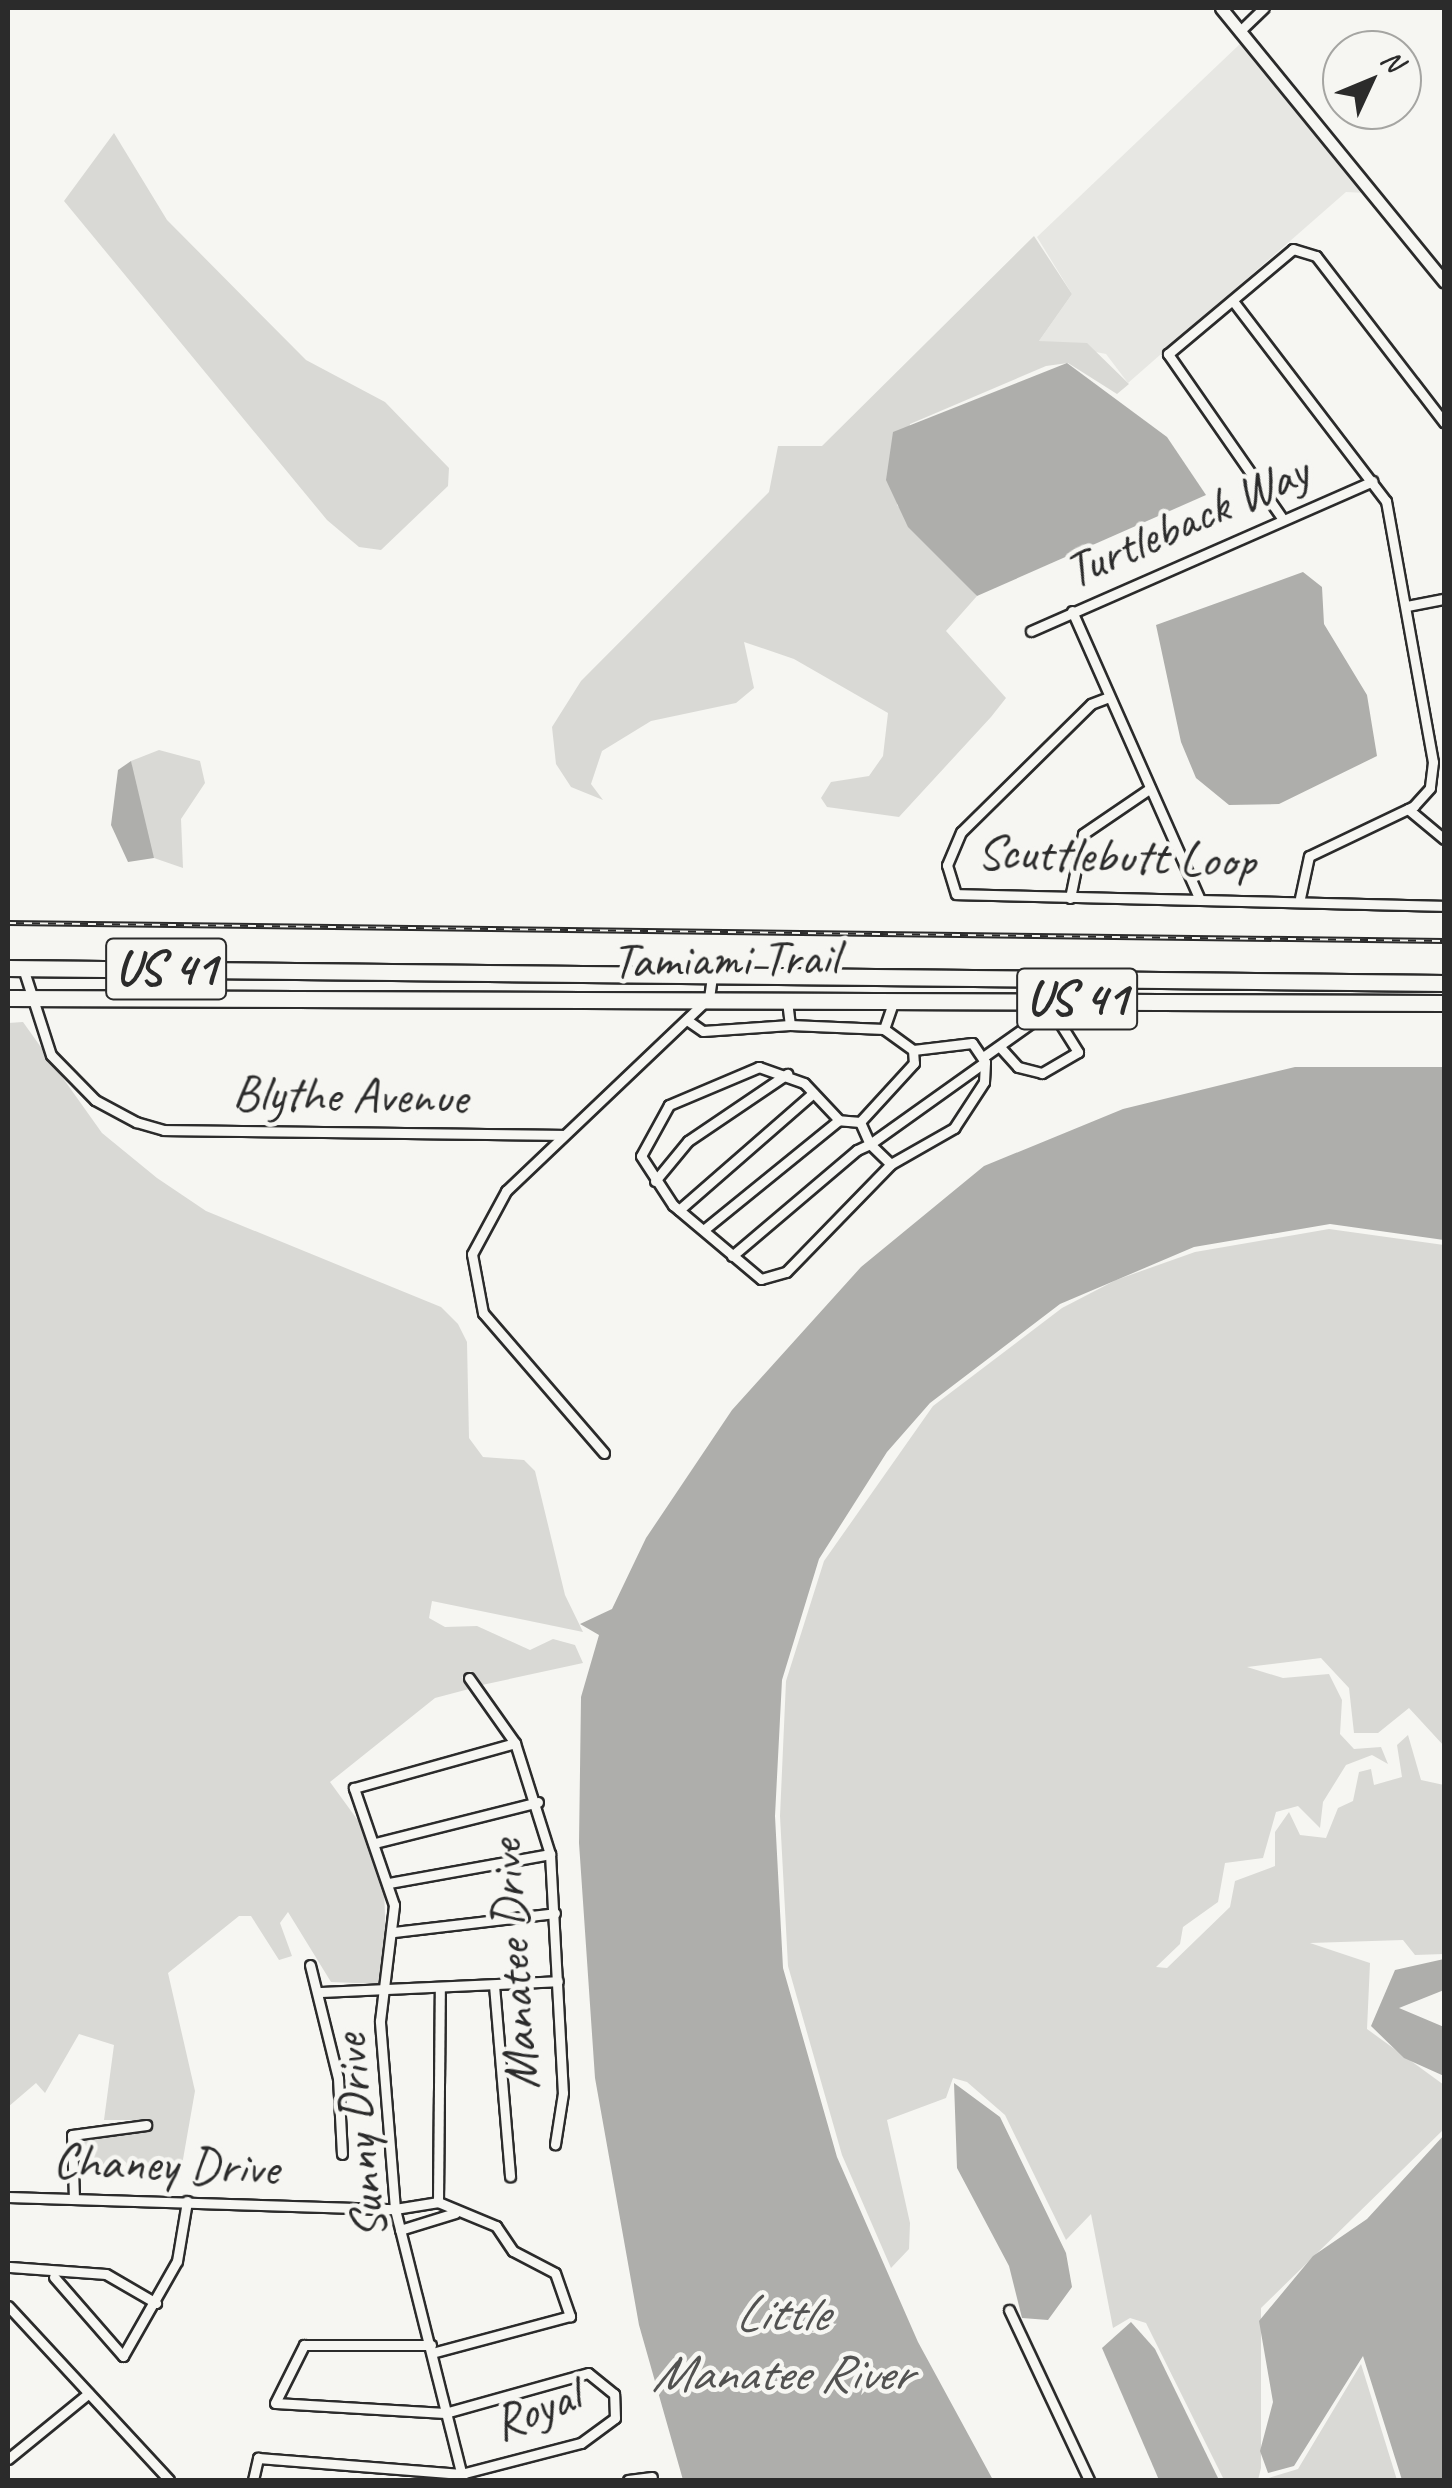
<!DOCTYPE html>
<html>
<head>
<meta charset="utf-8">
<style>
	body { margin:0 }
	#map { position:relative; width:1452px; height:2488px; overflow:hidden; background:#f6f6f2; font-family:Caveat,sans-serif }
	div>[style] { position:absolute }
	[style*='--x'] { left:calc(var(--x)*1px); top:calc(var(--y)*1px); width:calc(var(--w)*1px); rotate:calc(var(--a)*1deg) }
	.built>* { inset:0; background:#e7e7e3 }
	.green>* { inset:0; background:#d9d9d5 }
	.water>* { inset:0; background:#aeaeab }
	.roads { filter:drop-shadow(2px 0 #2b2b2b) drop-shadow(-2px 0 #2b2b2b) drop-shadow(0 2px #2b2b2b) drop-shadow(0 -2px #2b2b2b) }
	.minor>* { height:9px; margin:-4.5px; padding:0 4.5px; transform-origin:4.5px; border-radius:4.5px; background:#f6f6f2 }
	.tertiary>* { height:11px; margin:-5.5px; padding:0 5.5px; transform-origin:5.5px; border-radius:5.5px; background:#f6f6f2 }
	.primary>* { height:15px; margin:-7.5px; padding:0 7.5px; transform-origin:7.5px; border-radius:7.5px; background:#f6f6f2 }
	.rail>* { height:6px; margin-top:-3px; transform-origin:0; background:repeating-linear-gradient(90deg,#f6f6f2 0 8px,#2b2b2b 0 16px); box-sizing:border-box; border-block:2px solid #2b2b2b }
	span { translate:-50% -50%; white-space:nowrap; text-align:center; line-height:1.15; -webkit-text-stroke:9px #f6f6f2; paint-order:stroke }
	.shield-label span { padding:2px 8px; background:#f6f6f2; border:2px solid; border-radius:8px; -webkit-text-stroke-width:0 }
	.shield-label { font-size:48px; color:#2b2b2b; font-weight:700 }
	.street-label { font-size:50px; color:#2b2b2b }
	.water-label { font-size:52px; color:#525251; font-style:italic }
	.frame { position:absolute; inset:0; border:10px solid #2b2b2b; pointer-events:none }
	.north { position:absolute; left:1322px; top:30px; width:100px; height:100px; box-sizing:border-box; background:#f6f6f2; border:2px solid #a5a5a2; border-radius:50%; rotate:46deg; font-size:28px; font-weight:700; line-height:40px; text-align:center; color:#2b2b2b }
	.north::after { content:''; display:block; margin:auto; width:35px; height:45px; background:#2b2b2b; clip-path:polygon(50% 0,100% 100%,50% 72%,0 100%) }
</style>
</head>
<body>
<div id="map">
	<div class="built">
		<i style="clip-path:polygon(1241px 43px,1366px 193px,1346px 192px,1128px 383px,1106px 354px,1039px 341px,1072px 294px,1037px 237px)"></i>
	</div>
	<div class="green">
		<i style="clip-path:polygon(114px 133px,167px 220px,306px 360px,385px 402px,449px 468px,448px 486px,381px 550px,359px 547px,327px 520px,64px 201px)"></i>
		<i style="clip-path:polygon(1034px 236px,1072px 294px,1039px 341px,1087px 343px,1129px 384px,1117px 394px,1068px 363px,1046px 366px,910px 424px,897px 505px,977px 596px,946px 631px,1006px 698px,991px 717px,899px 817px,827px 807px,821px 798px,831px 782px,869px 776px,883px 756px,888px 713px,794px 659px,744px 642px,754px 688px,736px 703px,651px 721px,602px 751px,591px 784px,603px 800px,571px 787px,556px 764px,552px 727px,581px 681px,769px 492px,778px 446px,822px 446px)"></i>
		<i style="clip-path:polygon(159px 750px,200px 761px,205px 783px,181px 819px,183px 868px,154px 858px,141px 834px,131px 761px)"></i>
		<i style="clip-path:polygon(23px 1022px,102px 1133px,157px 1178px,206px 1211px,441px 1307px,458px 1324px,467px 1342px,469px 1438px,483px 1457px,524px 1460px,535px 1471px,565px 1595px,583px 1632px,432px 1601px,429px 1618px,445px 1627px,477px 1626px,530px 1650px,553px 1639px,575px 1645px,583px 1663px,482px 1685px,471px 1671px,462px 1677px,469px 1689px,435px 1698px,330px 1782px,362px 1826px,384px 1889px,387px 1970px,379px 1984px,331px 1982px,288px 1912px,280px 1923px,292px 1956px,279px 1960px,251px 1916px,239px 1916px,168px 1973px,195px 2091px,182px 2165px,74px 2167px,73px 2149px,100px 2131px,151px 2131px,151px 2120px,104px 2120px,114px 2045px,79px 2034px,45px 2093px,36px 2083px,8px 2107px,8px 1023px)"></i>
		<i style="clip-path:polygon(1329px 1229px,1444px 1245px,1444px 1746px,1409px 1708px,1378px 1733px,1354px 1733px,1349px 1688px,1321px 1658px,1247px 1667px,1283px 1678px,1329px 1674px,1342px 1700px,1340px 1734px,1354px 1749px,1381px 1747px,1388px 1764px,1372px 1755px,1346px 1765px,1323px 1802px,1320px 1828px,1298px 1806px,1276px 1812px,1263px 1858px,1225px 1863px,1218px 1902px,1183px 1927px,1180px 1944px,1156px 1967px,1167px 1968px,1230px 1907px,1235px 1881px,1275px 1866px,1275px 1832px,1289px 1812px,1300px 1835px,1326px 1838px,1338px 1808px,1353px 1801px,1359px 1772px,1371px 1769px,1374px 1785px,1402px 1777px,1397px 1745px,1408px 1735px,1421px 1780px,1444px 1785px,1444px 1954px,1415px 1955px,1403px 1940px,1310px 1943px,1370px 1963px,1367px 2029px,1444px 2085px,1444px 2129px,1261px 2308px,1261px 2468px,1258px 2480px,1224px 2480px,1146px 2323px,1130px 2318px,1113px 2328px,1091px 2214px,1066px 2240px,1005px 2115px,967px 2082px,953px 2078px,946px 2098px,887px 2120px,910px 2223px,909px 2249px,891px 2268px,842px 2155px,788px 1966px,780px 1816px,786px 1681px,824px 1561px,933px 1406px,1062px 1308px,1116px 1280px,1195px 1252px)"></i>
		<i style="clip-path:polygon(1361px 2364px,1397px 2480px,1262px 2480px,1298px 2469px)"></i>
	</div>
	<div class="water">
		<i style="clip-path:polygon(1067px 363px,1167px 437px,1206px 495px,977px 596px,908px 527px,886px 480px,893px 432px)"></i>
		<i style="clip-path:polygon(1303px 572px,1322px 587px,1324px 624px,1367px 695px,1377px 756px,1279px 804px,1229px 805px,1196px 778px,1181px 742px,1156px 625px)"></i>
		<i style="clip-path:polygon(131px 761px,154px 858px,128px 862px,111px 825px,118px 770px)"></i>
		<i style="clip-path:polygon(1295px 1067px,1444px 1067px,1444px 1240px,1330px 1224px,1194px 1247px,1060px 1304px,930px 1403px,887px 1452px,819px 1559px,782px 1680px,775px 1816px,783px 1968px,837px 2157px,918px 2342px,993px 2480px,683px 2480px,639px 2325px,595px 2078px,579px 1843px,581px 1697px,599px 1635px,580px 1624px,612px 1609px,646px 1538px,732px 1410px,861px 1267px,984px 1166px,1123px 1109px)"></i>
		<i style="clip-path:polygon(1444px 1959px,1444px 1990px,1399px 2008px,1444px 2027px,1444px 2076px,1404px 2058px,1371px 2026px,1395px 1970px)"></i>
		<i style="clip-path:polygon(954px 2083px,1000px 2117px,1066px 2253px,1072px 2287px,1048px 2320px,1022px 2318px,1009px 2266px,957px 2168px)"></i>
		<i style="clip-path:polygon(1444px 2135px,1444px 2480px,1402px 2480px,1363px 2356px,1294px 2466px,1268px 2473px,1260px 2451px,1273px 2402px,1259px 2321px,1313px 2256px,1367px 2219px)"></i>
		<i style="clip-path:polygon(1131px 2322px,1155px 2349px,1219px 2480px,1159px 2480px,1102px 2348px)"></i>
	</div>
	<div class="roads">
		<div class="minor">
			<i style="--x:1242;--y:29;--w:30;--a:-44"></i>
			<i style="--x:1233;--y:301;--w:252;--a:52.6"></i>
			<i style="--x:1386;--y:501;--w:265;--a:79.8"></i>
			<i style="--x:1433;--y:762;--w:26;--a:97"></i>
			<i style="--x:1430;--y:788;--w:24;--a:132"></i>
			<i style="--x:1414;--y:806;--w:116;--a:154.5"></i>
			<i style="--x:1309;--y:856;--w:43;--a:102.1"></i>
			<i style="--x:1282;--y:518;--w:200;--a:-124.8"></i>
			<i style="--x:1168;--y:354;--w:163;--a:-40"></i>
			<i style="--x:1293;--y:249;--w:24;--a:17"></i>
			<i style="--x:1316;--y:256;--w:210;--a:52.4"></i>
			<i style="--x:1407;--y:606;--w:38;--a:-11"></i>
			<i style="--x:1072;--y:611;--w:316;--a:66.1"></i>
			<i style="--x:1031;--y:631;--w:373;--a:-23.7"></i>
			<i style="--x:1109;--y:697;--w:19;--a:159"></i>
			<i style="--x:1091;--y:704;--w:182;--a:135.4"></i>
			<i style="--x:961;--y:832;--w:36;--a:113"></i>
			<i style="--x:947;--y:865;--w:30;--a:73"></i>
			<i style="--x:956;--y:894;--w:488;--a:1.4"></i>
			<i style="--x:1408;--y:809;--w:47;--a:39.8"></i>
			<i style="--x:1070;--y:898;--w:65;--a:-78.5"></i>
			<i style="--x:1083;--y:834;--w:80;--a:-34.3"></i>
			<i style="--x:23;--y:968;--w:91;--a:72.2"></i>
			<i style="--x:51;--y:1055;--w:63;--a:45.6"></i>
			<i style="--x:95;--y:1100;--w:47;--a:28.2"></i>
			<i style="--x:136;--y:1122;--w:29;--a:16"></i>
			<i style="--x:164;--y:1130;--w:400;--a:0.7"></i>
			<i style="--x:894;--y:1000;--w:31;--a:109"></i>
			<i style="--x:884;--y:1029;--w:36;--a:36"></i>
			<i style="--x:913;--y:1050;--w:13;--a:86"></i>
			<i style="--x:914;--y:1063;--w:80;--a:132.5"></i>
			<i style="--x:860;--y:1122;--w:24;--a:66"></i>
			<i style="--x:870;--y:1144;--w:141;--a:-35.5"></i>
			<i style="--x:985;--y:1062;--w:23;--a:-124"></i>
			<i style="--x:972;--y:1043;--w:59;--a:173.2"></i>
			<i style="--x:787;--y:1001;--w:24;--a:83"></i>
			<i style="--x:790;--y:1025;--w:94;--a:2.4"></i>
			<i style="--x:687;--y:1020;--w:19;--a:35"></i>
			<i style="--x:703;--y:1031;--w:87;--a:-3.9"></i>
			<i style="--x:986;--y:1055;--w:59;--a:-35.3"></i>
			<i style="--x:1034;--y:1021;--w:24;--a:-2"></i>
			<i style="--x:1058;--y:1020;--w:38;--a:58"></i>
			<i style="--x:1078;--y:1052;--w:42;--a:149.7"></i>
			<i style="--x:1042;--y:1073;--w:25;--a:-166"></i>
			<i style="--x:1018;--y:1067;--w:27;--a:-132"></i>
			<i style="--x:860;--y:1122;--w:21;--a:-175"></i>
			<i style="--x:839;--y:1120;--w:51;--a:-133.4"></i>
			<i style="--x:804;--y:1083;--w:48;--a:-160.4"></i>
			<i style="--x:759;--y:1067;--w:98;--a:157.1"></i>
			<i style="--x:669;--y:1105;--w:58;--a:118.8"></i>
			<i style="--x:641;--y:1156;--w:59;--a:56.9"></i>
			<i style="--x:673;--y:1205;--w:115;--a:40.1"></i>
			<i style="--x:761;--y:1279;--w:26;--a:-16"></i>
			<i style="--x:786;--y:1272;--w:151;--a:-45.8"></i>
			<i style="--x:655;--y:1181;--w:52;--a:-50.5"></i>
			<i style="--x:688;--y:1141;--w:120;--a:-34.1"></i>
			<i style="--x:679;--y:1210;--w:178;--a:-41.1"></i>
			<i style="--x:706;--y:1228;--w:171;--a:-39.1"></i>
			<i style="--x:732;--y:1256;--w:164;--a:-40.3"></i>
			<i style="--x:857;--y:1150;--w:14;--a:-25"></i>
			<i style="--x:870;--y:1144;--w:29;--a:44"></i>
			<i style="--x:891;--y:1164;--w:73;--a:-29.7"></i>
			<i style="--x:954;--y:1128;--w:55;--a:-56.9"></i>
			<i style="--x:984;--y:1082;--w:20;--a:-87"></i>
			<i style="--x:604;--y:1453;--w:185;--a:-130.8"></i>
			<i style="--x:483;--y:1313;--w:60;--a:-100.6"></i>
			<i style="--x:472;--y:1254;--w:72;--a:-61.6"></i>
			<i style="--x:506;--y:1191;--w:280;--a:-43.6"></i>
			<i style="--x:709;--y:998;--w:22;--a:-82"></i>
			<i style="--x:469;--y:1678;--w:80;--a:54.7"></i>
			<i style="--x:515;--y:1743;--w:116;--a:72.5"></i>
			<i style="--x:550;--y:1854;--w:239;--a:86.9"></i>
			<i style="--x:563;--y:2093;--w:52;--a:98.9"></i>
			<i style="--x:375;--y:1843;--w:168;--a:-14.1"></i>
			<i style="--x:389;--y:1883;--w:164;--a:-10.2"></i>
			<i style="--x:394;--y:1932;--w:162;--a:-6.7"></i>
			<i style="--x:310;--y:1965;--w:116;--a:76.1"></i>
			<i style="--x:338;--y:2078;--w:76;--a:87"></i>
			<i style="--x:494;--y:1985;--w:192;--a:85.2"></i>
			<i style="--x:320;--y:1992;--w:238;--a:-2.6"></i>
			<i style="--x:8;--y:2197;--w:387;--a:1.8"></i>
			<i style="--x:395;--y:2209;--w:44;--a:-9.2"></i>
			<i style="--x:438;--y:2202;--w:63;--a:22.5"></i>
			<i style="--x:496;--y:2226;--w:30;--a:56"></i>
			<i style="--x:513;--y:2251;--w:47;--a:27.6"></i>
			<i style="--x:555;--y:2273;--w:46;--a:70.8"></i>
			<i style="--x:570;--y:2316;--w:143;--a:165"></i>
			<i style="--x:74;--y:2199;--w:64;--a:-91.8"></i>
			<i style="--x:72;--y:2135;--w:75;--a:-7.7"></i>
			<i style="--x:438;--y:2202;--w:215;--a:-89.5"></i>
			<i style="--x:400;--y:2230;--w:58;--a:-17.2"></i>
			<i style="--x:10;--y:2267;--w:96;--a:4.2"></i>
			<i style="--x:106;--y:2274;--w:58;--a:30.1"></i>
			<i style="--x:54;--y:2277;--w:105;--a:48.9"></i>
			<i style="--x:123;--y:2356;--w:109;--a:-60.4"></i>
			<i style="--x:177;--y:2261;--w:61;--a:-80.5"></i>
			<i style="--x:8;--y:2306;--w:237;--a:47.2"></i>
			<i style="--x:1009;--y:2310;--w:188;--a:64.8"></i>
			<i style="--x:8;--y:2459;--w:104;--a:-39.2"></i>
			<i style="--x:253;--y:2480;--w:23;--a:-77"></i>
			<i style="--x:258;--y:2458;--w:204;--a:4.5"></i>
			<i style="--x:461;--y:2474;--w:124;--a:-14.5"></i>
			<i style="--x:581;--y:2443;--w:42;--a:-36.3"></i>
			<i style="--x:615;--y:2418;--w:24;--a:-92"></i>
			<i style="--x:614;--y:2394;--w:33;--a:-141"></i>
			<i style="--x:588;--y:2373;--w:148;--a:164.4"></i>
			<i style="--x:445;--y:2413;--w:170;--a:-176.6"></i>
			<i style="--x:275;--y:2403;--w:65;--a:-63.4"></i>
			<i style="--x:304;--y:2345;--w:127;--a:0"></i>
			<i style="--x:463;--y:2480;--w:279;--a:-104.1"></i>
			<i style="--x:395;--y:2209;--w:189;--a:-94.6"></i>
			<i style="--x:380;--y:2021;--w:117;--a:-83.1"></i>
			<i style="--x:394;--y:1905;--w:124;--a:-108.9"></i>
			<i style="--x:354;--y:1788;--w:167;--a:-15.6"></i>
			<i style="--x:628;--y:2480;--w:24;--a:-7"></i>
		</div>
		<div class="tertiary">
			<i style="--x:1221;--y:8;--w:353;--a:50.8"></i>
		</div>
		<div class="primary">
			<i style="--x:8;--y:968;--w:1436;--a:0.6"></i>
			<i style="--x:8;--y:998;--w:1436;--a:0.2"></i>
		</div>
	</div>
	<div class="rail">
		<i style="--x:8;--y:923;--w:1436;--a:0.72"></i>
	</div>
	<div class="shield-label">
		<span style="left:166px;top:969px">US 41</span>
		<span style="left:1077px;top:999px">US 41</span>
	</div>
	<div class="street-label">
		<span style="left:1186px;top:521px;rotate:-24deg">Turtleback Way</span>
		<span style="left:1116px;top:856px;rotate:2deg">Scuttlebutt Loop</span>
		<span style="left:725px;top:959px;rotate:-1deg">Tamiami Trail</span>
		<span style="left:350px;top:1095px;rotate:1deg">Blythe Avenue</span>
		<span style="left:513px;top:1965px;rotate:-94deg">Manatee Drive</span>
		<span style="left:359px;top:2137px;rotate:-96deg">Sunny Drive</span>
		<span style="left:166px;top:2164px;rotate:2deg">Chaney Drive</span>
		<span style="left:536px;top:2409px;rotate:-21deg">Royal</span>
	</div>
	<div class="water-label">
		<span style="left:781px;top:2344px">Little<br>Manatee River</span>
	</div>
	<div class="frame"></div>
	<div class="north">N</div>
</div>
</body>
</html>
